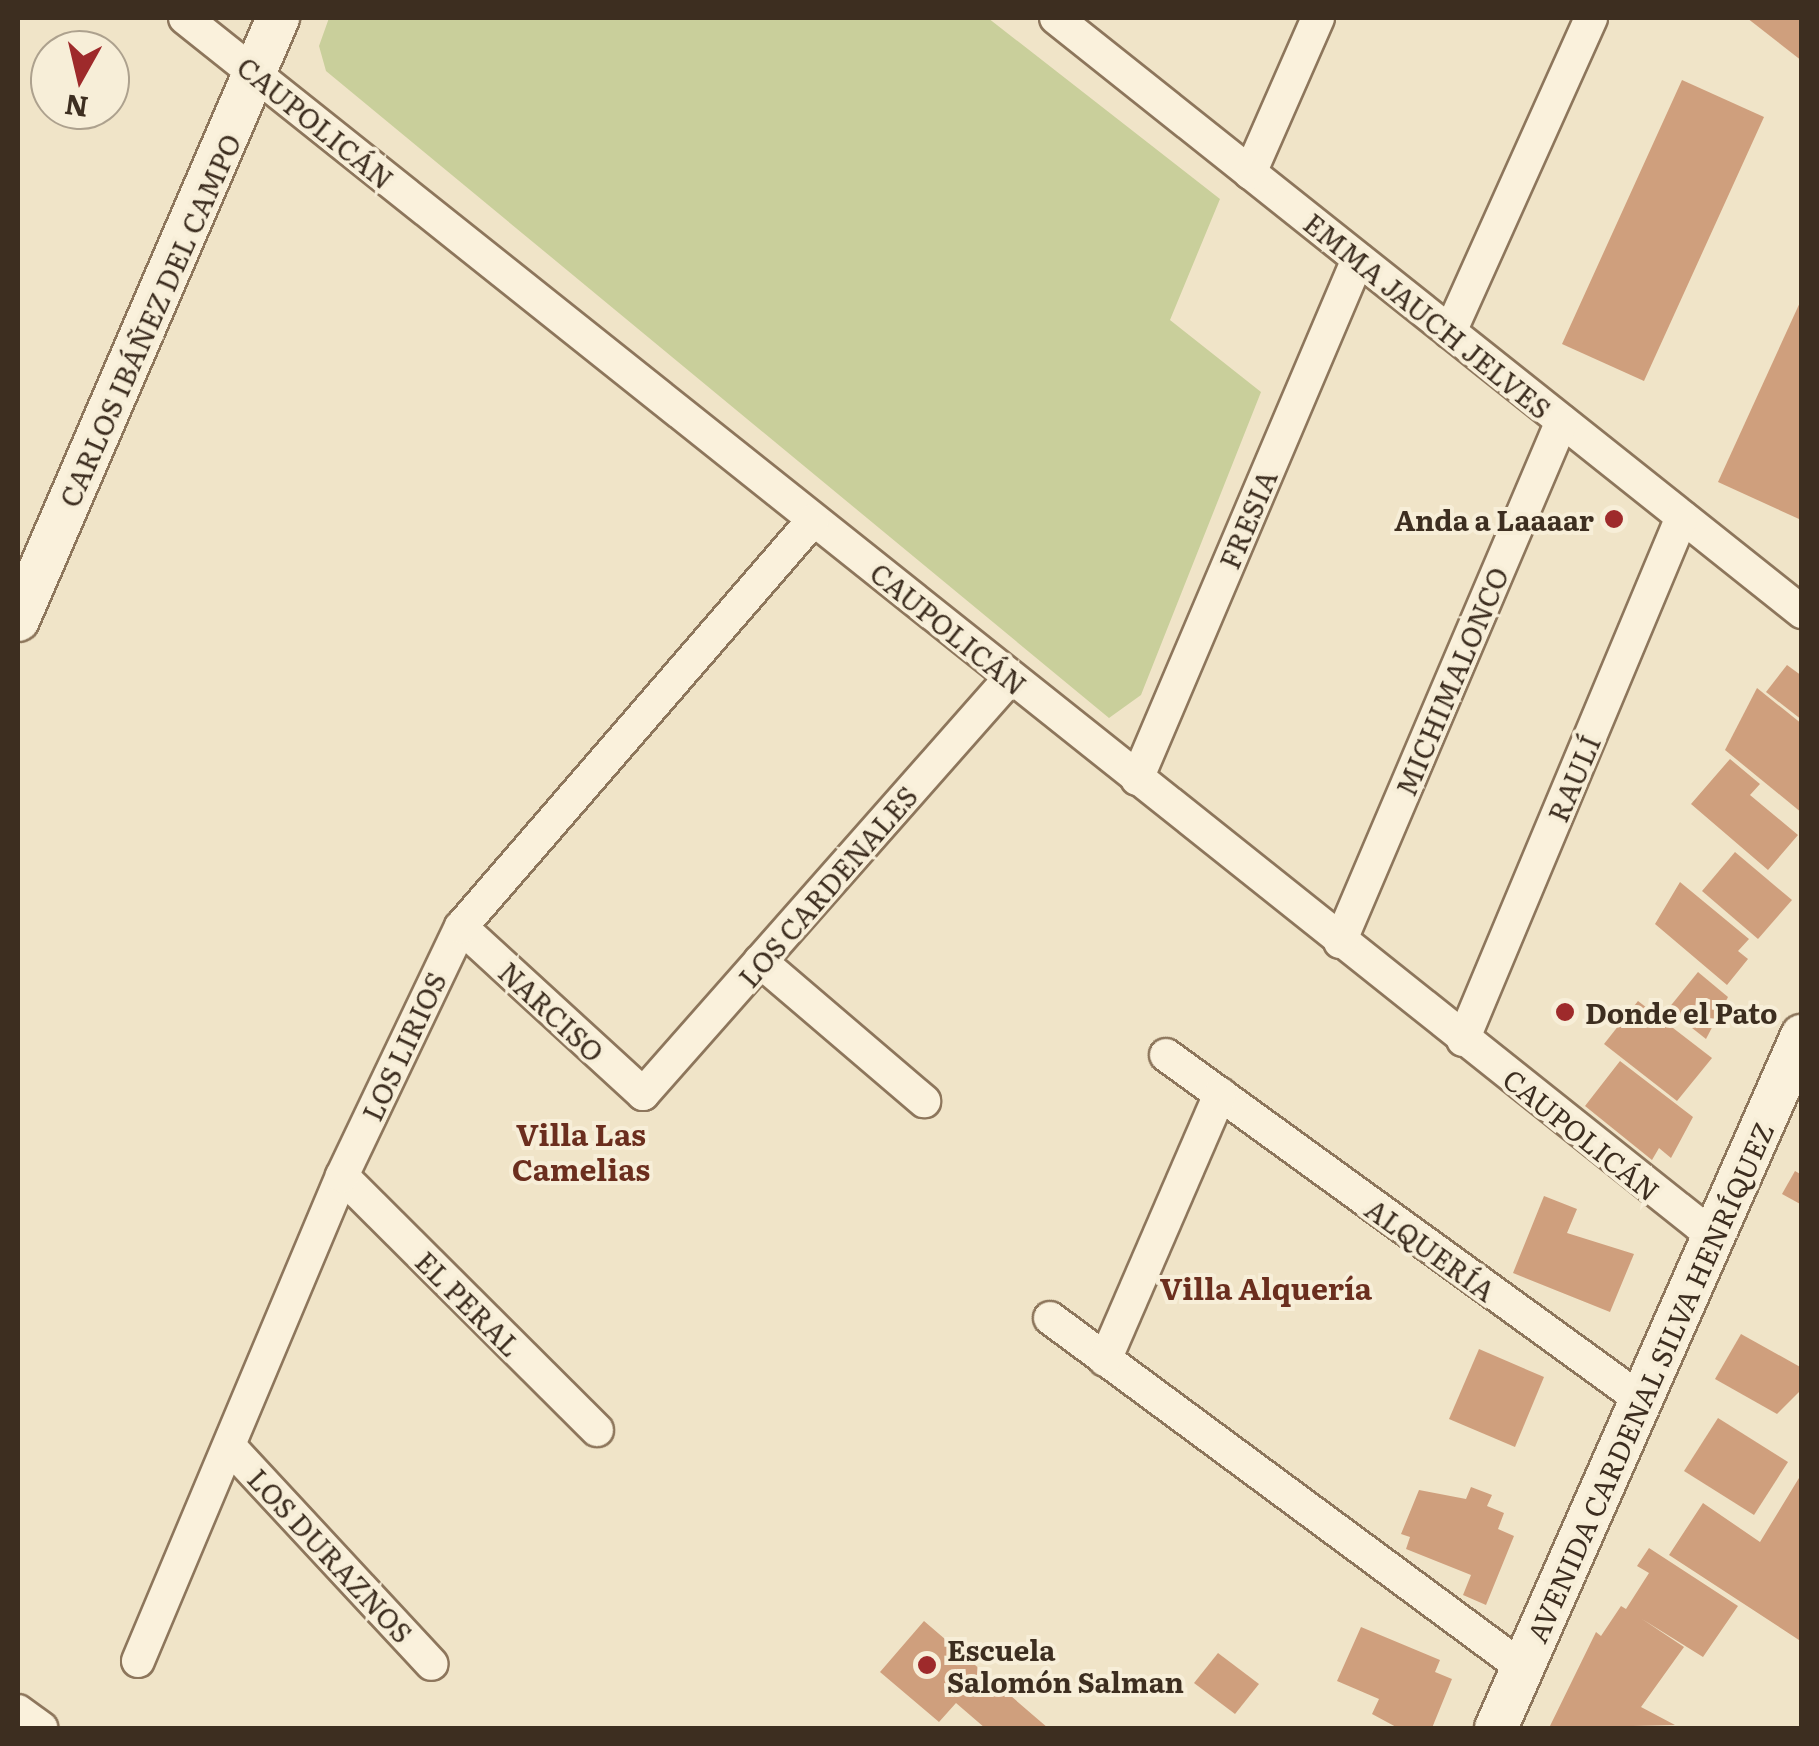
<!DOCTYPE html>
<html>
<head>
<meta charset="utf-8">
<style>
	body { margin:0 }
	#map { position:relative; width:1819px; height:1746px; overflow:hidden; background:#f0e4c8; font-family:Literata,serif }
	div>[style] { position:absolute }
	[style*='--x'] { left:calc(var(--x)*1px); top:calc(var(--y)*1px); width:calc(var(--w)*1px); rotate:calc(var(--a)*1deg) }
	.green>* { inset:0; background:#c9cf9b }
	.building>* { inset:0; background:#cf9f7d }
	.roads { filter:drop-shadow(2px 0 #8d765c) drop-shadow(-2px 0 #8d765c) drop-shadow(0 2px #8d765c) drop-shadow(0 -2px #8d765c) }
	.minor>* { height:32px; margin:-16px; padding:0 16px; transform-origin:16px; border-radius:16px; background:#faf1dc }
	.tertiary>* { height:42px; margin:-21px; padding:0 21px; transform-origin:21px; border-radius:21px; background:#faf1dc }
	.dots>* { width:28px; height:28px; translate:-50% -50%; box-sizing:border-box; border:5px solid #f7eed8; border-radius:50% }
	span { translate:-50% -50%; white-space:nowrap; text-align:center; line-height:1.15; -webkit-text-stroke:8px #f7eed8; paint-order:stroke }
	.street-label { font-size:28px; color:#3d2e20 }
	.poi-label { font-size:28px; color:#3d2e20; font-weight:700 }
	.right { translate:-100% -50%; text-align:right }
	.left { translate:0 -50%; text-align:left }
	.neighbourhood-label { font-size:30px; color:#6b2e1e; font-weight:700 }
	.frame { position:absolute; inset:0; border:20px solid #3d2e20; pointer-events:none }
	.north { position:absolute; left:30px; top:30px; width:100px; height:100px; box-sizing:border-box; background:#f7eed8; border:2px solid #ada18e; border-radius:50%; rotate:188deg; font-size:28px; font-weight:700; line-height:40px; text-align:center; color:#3d2e20 }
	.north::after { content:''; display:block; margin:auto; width:35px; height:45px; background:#9e2a2b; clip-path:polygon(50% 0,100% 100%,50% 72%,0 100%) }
</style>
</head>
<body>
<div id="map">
	<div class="green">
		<i style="clip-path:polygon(329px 18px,988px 18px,1220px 199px,1170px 320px,1261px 392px,1141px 695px,1109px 718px,326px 71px,319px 46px)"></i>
	</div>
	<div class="building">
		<i style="clip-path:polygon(1747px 18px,1802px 18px,1802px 61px)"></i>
		<i style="clip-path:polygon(1682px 80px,1764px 117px,1644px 381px,1562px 344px)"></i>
		<i style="clip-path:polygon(1802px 298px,1802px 513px,1799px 519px,1718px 482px)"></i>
		<i style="clip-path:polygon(1787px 665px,1802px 676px,1802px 720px,1766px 692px)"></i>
		<i style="clip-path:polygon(1757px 688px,1802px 724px,1802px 813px,1725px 750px)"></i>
		<i style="clip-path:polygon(1730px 759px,1760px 784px,1750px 795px,1798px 835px,1768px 870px,1691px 804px)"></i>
		<i style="clip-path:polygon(1735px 852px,1792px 900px,1758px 939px,1702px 891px)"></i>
		<i style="clip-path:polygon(1680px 882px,1749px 939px,1738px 951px,1748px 959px,1727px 985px,1655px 924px)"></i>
		<i style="clip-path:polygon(1698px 972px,1728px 997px,1706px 1039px,1668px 1009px)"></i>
		<i style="clip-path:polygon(1638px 1001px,1712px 1058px,1677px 1101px,1604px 1044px)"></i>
		<i style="clip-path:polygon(1620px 1061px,1693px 1117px,1671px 1158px,1659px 1148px,1652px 1160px,1585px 1106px)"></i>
		<i style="clip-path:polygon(1795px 1171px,1802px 1175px,1802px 1205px,1782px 1194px)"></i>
		<i style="clip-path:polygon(1544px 1196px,1577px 1209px,1567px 1233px,1634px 1254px,1610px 1312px,1513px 1273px)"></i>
		<i style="clip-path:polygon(1741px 1334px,1802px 1368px,1802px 1389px,1777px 1414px,1715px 1379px)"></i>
		<i style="clip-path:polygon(1479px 1349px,1544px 1377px,1515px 1447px,1449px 1419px)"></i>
		<i style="clip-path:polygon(1718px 1418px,1788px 1462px,1754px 1515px,1684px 1471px)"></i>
		<i style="clip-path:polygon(1802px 1473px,1802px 1642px,1669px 1555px,1703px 1503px,1760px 1542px)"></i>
		<i style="clip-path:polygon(1471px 1487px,1492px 1495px,1487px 1506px,1504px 1513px,1498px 1529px,1514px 1536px,1486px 1605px,1463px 1595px,1471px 1575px,1406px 1549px,1410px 1537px,1401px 1534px,1419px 1490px,1466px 1499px)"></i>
		<i style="clip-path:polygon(1649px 1548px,1738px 1606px,1703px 1657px,1642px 1619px,1684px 1647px,1641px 1707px,1675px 1725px,1549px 1728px,1596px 1632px,1601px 1636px,1621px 1606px,1626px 1609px,1649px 1573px,1637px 1566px)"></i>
		<i style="clip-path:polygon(924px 1621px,1048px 1728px,985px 1728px,956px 1703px,939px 1722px,880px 1672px)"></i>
		<i style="clip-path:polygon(1361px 1627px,1440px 1660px,1435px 1672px,1452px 1679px,1432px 1728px,1398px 1728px,1372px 1714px,1379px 1699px,1337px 1681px)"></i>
		<i style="clip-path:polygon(1218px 1653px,1259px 1684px,1235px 1714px,1194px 1683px)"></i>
	</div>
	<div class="roads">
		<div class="minor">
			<i style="--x:185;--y:18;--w:1955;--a:38.56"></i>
			<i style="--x:1056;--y:18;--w:954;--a:38.53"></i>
			<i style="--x:1250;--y:173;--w:169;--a:-66.3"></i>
			<i style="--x:1450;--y:332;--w:344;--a:-65.8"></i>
			<i style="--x:1137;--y:779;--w:565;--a:-66.97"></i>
			<i style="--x:461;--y:927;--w:247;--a:42.5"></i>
			<i style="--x:643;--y:1094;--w:556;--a:-48.57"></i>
			<i style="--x:1340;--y:942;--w:566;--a:-66.92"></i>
			<i style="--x:760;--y:961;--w:216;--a:40.5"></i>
			<i style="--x:1463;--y:1040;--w:567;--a:-67.28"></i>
			<i style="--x:1166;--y:1055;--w:589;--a:35.96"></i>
			<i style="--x:342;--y:1176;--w:360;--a:44.9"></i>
			<i style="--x:1050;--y:1318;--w:588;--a:36.5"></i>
			<i style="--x:1105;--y:1360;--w:290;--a:-66.6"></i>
			<i style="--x:230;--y:1447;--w:296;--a:47.1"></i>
			<i style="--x:138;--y:1661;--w:526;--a:-67.19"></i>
			<i style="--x:342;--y:1176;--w:276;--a:-64.5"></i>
			<i style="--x:461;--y:927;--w:538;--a:-49.14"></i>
			<i style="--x:18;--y:1711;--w:29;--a:36"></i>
		</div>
		<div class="tertiary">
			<i style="--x:18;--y:620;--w:656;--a:-66.64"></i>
			<i style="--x:1496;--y:1728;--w:757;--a:-66.15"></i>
		</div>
	</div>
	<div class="dots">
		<i style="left:1614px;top:519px;background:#9e2a2b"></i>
		<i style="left:1565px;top:1012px;background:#9e2a2b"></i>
		<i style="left:927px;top:1665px;background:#9e2a2b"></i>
	</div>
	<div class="street-label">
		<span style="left:316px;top:122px;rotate:39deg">CAUPOLICÁN</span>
		<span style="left:1428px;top:315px;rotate:39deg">EMMA JAUCH JELVES</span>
		<span style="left:149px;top:320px;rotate:-66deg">CARLOS IBÁÑEZ DEL CAMPO</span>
		<span style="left:1247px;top:519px;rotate:-67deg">FRESIA</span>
		<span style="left:949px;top:628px;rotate:39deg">CAUPOLICÁN</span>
		<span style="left:1451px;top:681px;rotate:-67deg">MICHIMALONCO</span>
		<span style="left:1573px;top:778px;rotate:-67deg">RAULÍ</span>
		<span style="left:827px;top:886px;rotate:-49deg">LOS CARDENALES</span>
		<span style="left:552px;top:1011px;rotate:43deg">NARCISO</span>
		<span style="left:403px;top:1046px;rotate:-65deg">LOS LIRIOS</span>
		<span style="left:1582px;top:1134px;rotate:39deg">CAUPOLICÁN</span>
		<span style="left:1431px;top:1249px;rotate:36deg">ALQUERÍA</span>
		<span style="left:469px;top:1303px;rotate:45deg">EL PERAL</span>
		<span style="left:1649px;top:1382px;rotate:-66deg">AVENIDA CARDENAL SILVA HENRÍQUEZ</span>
		<span style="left:331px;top:1555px;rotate:47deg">LOS DURAZNOS</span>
	</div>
	<div class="poi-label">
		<span class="right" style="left:1594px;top:519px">Anda a Laaaar</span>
		<span class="left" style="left:1585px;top:1012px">Donde el Pato</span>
		<span class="left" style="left:947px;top:1665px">Escuela<br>Salomón Salman</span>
	</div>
	<div class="neighbourhood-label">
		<span style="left:581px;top:1150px">Villa Las<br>Camelias</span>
		<span style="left:1266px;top:1287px">Villa Alquería</span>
	</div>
	<div class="frame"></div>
	<div class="north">N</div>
</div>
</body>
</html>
